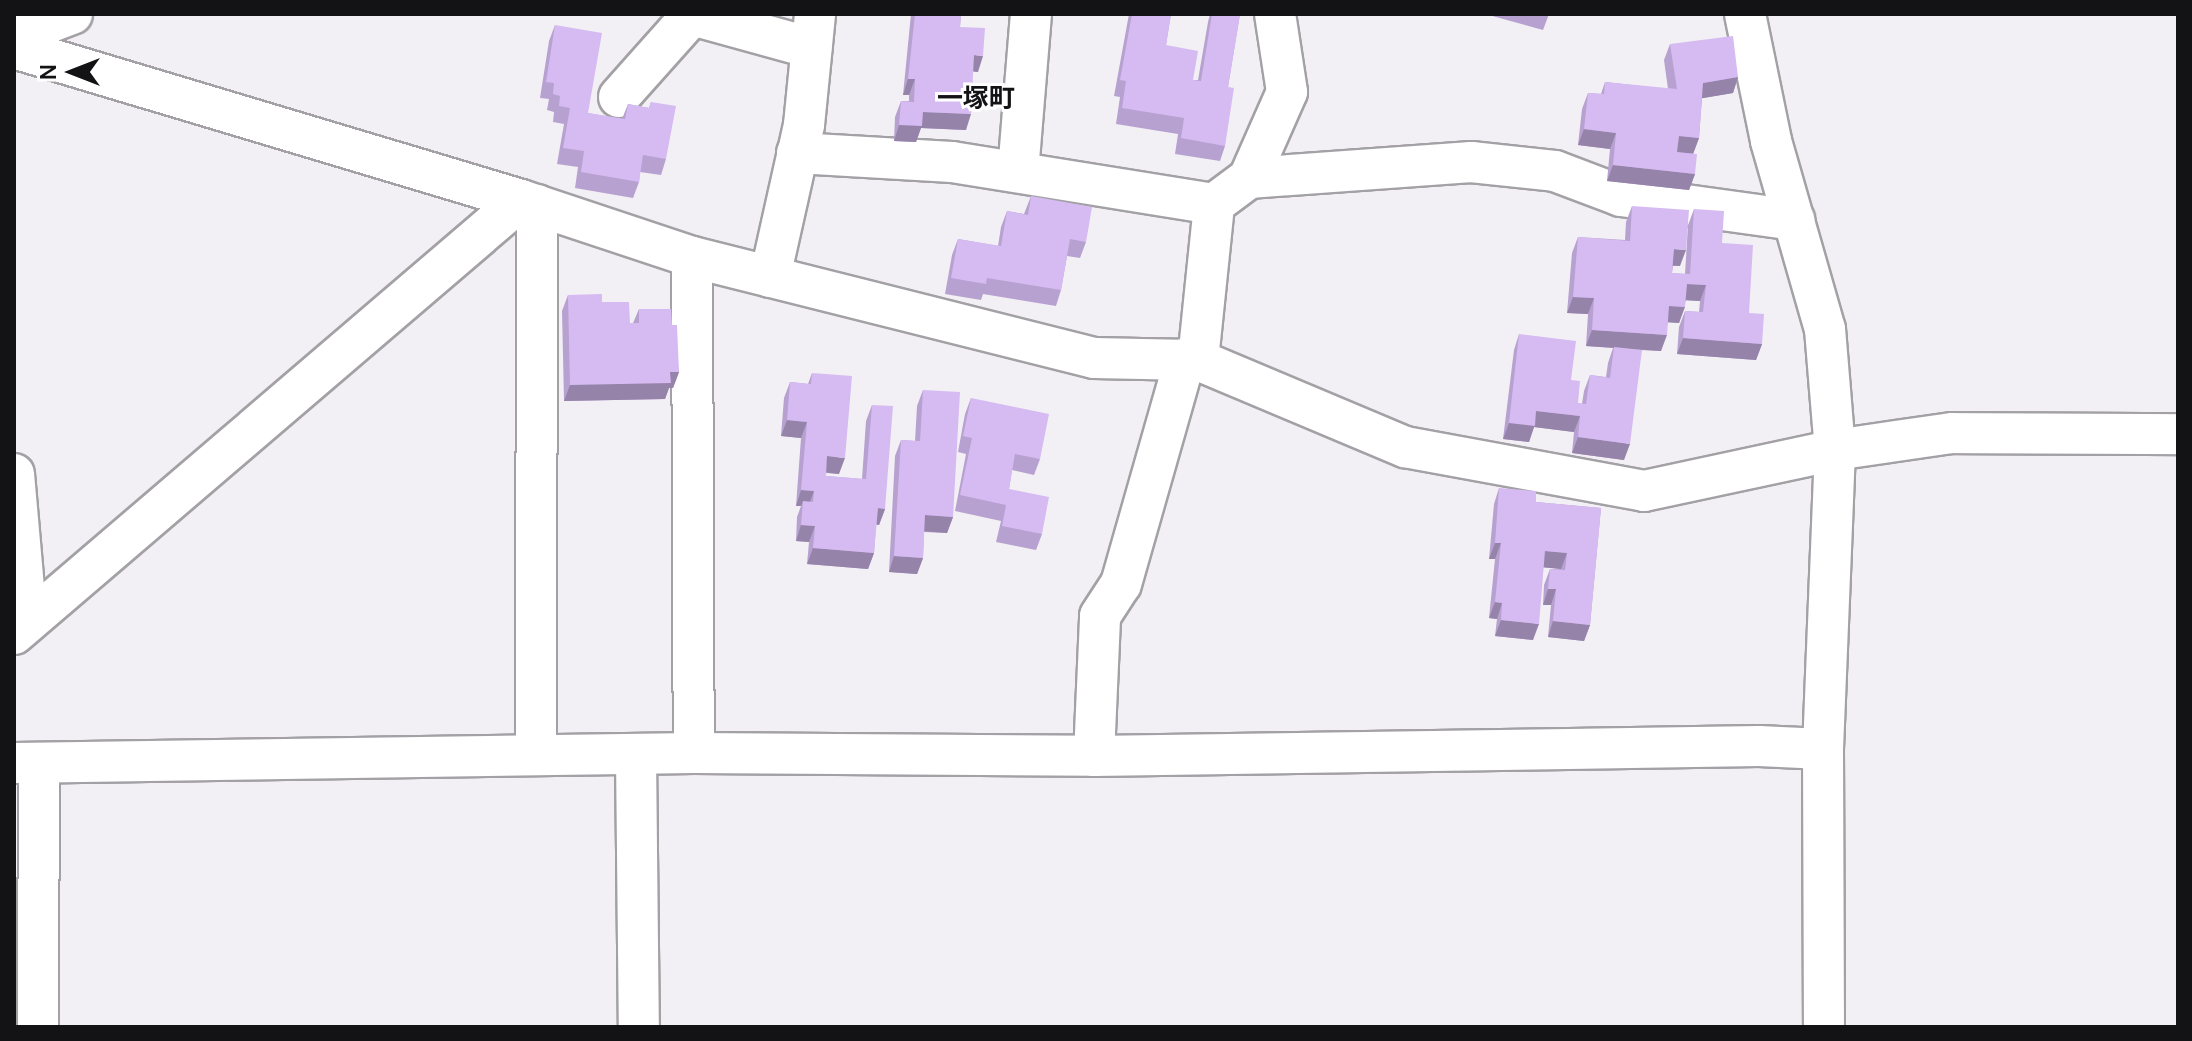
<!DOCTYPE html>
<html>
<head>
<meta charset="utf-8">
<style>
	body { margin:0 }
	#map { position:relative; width:2192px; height:1041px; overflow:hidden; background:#f2f0f4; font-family:Manrope,"Noto Sans JP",sans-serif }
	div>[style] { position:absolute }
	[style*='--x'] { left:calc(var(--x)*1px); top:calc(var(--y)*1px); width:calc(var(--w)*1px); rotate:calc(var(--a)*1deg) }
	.roads { filter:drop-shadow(2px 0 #a3a1a5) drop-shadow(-2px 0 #a3a1a5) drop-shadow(0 2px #a3a1a5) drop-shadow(0 -2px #a3a1a5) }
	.minor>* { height:40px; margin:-20px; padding:0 20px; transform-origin:20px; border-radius:20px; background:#fff }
	.wall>* { inset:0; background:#b7a1d0 }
	.shaded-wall>* { inset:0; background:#9583a9 }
	.building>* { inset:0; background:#d5bbf2 }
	span { translate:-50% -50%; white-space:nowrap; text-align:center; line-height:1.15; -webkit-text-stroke:6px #fff; paint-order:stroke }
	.quarter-label { font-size:26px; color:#131214; font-weight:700 }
	.frame { position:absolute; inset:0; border:16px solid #131214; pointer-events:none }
	.north { position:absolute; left:32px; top:32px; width:80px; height:80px; -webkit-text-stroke:6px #fff; paint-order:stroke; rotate:270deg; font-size:22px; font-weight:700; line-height:32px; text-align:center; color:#131214 }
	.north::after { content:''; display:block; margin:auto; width:28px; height:36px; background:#131214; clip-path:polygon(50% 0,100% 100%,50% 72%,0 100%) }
</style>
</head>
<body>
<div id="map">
	<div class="roads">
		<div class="minor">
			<i style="--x:1745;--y:14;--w:130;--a:78.4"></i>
			<i style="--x:1771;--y:141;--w:196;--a:74"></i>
			<i style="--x:1825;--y:329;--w:121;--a:85.3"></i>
			<i style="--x:1835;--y:450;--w:299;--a:92.3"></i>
			<i style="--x:1823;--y:749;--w:278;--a:89.8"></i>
			<i style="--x:14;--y:36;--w:62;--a:-20.8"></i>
			<i style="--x:14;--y:48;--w:529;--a:16.69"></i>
			<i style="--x:521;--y:200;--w:180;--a:18.4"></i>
			<i style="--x:692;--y:257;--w:414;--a:14.1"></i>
			<i style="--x:1094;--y:358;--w:104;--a:1.1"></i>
			<i style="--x:1198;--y:360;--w:225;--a:22.8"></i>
			<i style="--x:1405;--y:447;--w:243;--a:10.4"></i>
			<i style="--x:1644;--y:491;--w:195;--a:-12.1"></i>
			<i style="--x:1835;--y:450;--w:118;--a:-8.3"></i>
			<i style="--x:1952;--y:433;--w:226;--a:0.3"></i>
			<i style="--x:619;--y:97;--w:110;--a:-48.3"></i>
			<i style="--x:692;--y:15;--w:124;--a:15.4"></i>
			<i style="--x:797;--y:153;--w:155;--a:3.3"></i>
			<i style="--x:952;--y:162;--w:265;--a:9.1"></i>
			<i style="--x:1018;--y:172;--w:159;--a:-85.3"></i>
			<i style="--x:1249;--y:178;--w:223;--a:-4.1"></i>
			<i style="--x:1471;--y:162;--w:84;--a:6.1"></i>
			<i style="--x:1555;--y:171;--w:71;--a:20.7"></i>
			<i style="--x:1621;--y:196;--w:175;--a:7.9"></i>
			<i style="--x:692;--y:257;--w:496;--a:89.8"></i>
			<i style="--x:770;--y:277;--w:156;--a:-77.4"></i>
			<i style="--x:804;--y:125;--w:112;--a:-84.3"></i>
			<i style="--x:1198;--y:360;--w:157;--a:-84.1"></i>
			<i style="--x:1214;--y:204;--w:44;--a:-36.6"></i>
			<i style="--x:1249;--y:178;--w:94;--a:-66.2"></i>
			<i style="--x:1287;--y:92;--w:79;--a:-98.7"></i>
			<i style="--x:14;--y:474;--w:149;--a:85"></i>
			<i style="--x:14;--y:634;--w:667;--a:-40.56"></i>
			<i style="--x:536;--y:755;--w:550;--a:-89.9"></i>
			<i style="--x:636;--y:755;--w:272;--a:89.4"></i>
			<i style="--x:1094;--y:756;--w:140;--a:-87.5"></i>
			<i style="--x:1100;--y:616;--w:38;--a:-57"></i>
			<i style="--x:1121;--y:584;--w:234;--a:-74.1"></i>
			<i style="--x:14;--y:763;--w:680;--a:-0.84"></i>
			<i style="--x:694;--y:753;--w:400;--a:0.4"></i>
			<i style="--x:1094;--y:756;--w:665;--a:-0.86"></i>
			<i style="--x:1759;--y:746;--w:64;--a:2.7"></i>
			<i style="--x:38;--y:1027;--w:264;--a:-89.8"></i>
		</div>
	</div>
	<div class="wall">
		<i style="clip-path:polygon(911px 14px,961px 14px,960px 27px,978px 72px,973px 71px,966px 130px,921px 128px,916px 142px,894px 141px,895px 117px,901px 101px,909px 101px,909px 95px,903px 95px)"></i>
		<i style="clip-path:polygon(1129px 14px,1171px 14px,1166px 45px,1193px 80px,1198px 80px,1208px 22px,1210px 14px,1240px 14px,1228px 87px,1225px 146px,1220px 161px,1175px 154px,1178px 134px,1116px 124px,1120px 97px,1114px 96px)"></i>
		<i style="clip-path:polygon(1485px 14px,1549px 14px,1543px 30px)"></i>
		<i style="clip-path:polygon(555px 25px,588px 113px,622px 119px,628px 104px,649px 108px,651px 102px,666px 159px,661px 175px,640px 172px,639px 182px,633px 198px,575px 188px,578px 167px,557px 164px,564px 124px,553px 122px,554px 112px,547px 110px,549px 99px,540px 98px,549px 41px)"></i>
		<i style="clip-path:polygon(1670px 44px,1738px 77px,1733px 93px,1702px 98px,1699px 138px,1693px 154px,1695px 174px,1689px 190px,1607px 181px,1610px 149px,1578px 145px,1582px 109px,1588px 93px,1601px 94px,1605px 82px,1668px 89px,1664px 60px)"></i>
		<i style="clip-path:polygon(1031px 196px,1086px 242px,1080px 258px,1067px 256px,1061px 290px,1056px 306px,983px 294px,981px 300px,945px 294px,952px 255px,958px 239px,998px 246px,1001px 227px,1007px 211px,1024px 214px)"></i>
		<i style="clip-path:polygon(1632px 206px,1680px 266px,1673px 266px,1672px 273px,1685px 274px,1688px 225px,1694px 209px,1722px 243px,1749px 313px,1762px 344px,1756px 360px,1677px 354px,1679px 327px,1685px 311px,1699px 312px,1700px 301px,1686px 300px,1679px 323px,1668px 322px,1661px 351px,1640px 350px,1624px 460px,1572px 453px,1574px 432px,1534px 427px,1529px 442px,1503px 439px,1514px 350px,1519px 334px,1571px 380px,1578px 403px,1582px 404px,1584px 391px,1590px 375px,1606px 377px,1608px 363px,1613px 348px,1586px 346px,1588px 314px,1567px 313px,1572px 253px,1578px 237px,1625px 240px,1626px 222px)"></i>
		<i style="clip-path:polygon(568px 295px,602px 302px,630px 323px,633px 323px,639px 309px,672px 325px,679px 372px,673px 388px,669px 388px,665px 399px,564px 401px,562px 311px)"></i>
		<i style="clip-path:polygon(812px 373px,839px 474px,826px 473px,826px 476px,862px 479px,866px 421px,872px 405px,885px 509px,879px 525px,876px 524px,874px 553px,868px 569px,807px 564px,809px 542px,796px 541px,797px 517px,801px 506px,796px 506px,801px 438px,781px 436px,784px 398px,790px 382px,808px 384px)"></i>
		<i style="clip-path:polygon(923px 390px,953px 517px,947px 533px,924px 532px,923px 558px,917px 574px,889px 572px,895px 456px,901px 440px,915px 441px,917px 406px)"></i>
		<i style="clip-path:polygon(971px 398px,1040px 459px,1034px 475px,1012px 470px,1009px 489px,1042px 534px,1036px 550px,996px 542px,1001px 521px,955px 511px,966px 454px,958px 452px,965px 414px)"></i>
		<i style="clip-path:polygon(1499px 488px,1536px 502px,1601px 508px,1590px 625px,1584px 641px,1548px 637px,1551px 605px,1543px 605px,1544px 585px,1550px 569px,1561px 569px,1543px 567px,1533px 640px,1495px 636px,1497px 619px,1489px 618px,1495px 559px,1489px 559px,1494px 504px)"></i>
	</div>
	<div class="shaded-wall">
		<i style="clip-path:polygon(974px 55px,983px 56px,978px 72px,968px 71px)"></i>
		<i style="clip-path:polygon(1738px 77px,1733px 93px,1698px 99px,1703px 83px)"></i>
		<i style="clip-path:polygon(908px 79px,915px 79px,909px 95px,903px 95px)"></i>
		<i style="clip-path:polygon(923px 112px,971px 114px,966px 130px,921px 128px,916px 142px,894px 141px,899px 125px)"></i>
		<i style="clip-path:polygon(1584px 129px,1616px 133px,1610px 149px,1578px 145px)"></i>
		<i style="clip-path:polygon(1679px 136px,1699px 138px,1693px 154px,1673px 152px)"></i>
		<i style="clip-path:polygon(1613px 165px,1695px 174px,1689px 190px,1607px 181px)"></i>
		<i style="clip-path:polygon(1674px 249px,1686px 250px,1680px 266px,1668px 265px)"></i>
		<i style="clip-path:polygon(1687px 284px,1706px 285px,1700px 301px,1681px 300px)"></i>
		<i style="clip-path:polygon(1573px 297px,1594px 298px,1588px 314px,1567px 313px)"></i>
		<i style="clip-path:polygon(1669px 306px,1685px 307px,1679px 323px,1663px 322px)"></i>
		<i style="clip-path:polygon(1592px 330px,1667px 335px,1661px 351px,1586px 346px)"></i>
		<i style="clip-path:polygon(1683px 338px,1762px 344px,1756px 360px,1677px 354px)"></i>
		<i style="clip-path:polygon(670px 372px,679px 372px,673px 388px,669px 388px,665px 399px,564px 401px,570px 385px)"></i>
		<i style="clip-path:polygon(1536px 411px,1580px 416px,1574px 432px,1534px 427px,1529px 442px,1503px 439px,1509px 423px)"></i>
		<i style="clip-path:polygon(787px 420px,807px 422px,801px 438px,781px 436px)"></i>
		<i style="clip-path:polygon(1578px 437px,1630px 444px,1624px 460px,1572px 453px)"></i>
		<i style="clip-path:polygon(827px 456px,845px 458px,839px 474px,822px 472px)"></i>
		<i style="clip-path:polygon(801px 490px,814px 491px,808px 507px,803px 501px,801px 506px,796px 506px)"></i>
		<i style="clip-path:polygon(878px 508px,885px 509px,879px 525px,872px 524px)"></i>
		<i style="clip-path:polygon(925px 515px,953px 517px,947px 533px,920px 531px)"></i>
		<i style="clip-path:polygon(801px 525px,815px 526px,809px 542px,796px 541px)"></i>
		<i style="clip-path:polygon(1495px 543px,1501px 543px,1495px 559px,1489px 559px)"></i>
		<i style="clip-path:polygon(813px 548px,874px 553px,868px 569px,807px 564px)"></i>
		<i style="clip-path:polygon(1545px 551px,1567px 553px,1561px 569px,1539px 567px)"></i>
		<i style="clip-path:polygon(894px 556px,923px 558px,917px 574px,889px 572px)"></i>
		<i style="clip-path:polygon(1548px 589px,1556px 589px,1551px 605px,1543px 605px)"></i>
		<i style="clip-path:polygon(1495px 602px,1502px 603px,1497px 619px,1489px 618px)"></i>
		<i style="clip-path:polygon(1501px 620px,1539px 624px,1533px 640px,1495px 636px)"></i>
		<i style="clip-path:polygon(1553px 621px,1590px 625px,1584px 641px,1548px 637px)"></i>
	</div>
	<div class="building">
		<i style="clip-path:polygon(915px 14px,961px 14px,960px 27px,985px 28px,983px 56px,974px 55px,971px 114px,923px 112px,922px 126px,899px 125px,901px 101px,914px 102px,915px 79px,908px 79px)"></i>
		<i style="clip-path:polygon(1132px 14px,1171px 14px,1166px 45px,1198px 51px,1193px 80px,1201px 81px,1212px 14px,1240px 14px,1228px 87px,1234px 88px,1225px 146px,1181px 138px,1184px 118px,1122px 108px,1126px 81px,1120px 80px)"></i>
		<i style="clip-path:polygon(555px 25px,602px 33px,588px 113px,625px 119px,628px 104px,649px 108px,651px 102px,676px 106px,666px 159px,643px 155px,639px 182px,581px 172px,584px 151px,563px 148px,570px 108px,559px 106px,560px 96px,553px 94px,554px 83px,546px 82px)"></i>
		<i style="clip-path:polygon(1733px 36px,1738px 77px,1703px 83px,1699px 138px,1679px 136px,1677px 152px,1697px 154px,1695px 174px,1613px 165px,1616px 133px,1584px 129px,1588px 93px,1604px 94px,1605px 82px,1677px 89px,1670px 44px)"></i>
		<i style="clip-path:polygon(1031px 196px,1092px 207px,1086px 242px,1070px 239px,1061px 290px,987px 278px,986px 284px,951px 278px,958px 239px,1001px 246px,1007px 211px,1028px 215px)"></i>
		<i style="clip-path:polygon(1632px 206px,1689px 210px,1686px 250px,1674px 249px,1672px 273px,1690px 274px,1694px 209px,1724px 211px,1722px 243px,1753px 245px,1749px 313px,1764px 314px,1762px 344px,1683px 338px,1685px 311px,1703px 312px,1706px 285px,1687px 284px,1685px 307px,1669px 306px,1667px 335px,1592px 330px,1594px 298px,1573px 297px,1578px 237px,1630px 241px)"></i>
		<i style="clip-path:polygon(602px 294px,602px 302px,629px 302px,630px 323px,639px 323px,639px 309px,671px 309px,672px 325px,677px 325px,679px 372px,670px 372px,671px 383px,570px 385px,568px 295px)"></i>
		<i style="clip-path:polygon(1519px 334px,1576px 341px,1571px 380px,1580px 381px,1578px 403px,1586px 404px,1590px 375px,1610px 378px,1614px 347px,1642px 350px,1630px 444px,1578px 437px,1580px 416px,1536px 411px,1535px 426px,1509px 423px)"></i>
		<i style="clip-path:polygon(812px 373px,852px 376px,845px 458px,827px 456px,826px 476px,866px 479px,872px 405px,893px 406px,885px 509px,878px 508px,874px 553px,813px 548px,815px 526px,801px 525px,803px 501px,813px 502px,814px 491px,801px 490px,807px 422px,787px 420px,790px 382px,811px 384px)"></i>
		<i style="clip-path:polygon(923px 390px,960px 392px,953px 517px,925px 515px,923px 558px,894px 556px,901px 440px,920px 441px)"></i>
		<i style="clip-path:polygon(971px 398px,1049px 414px,1040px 459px,1015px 454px,1009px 489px,1049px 497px,1042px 534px,1002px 526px,1006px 505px,960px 495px,972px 438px,963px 436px)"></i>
		<i style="clip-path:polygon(1499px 488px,1536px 491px,1536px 502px,1601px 508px,1590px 625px,1553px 621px,1556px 589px,1548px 589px,1550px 569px,1565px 570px,1567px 553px,1545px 551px,1539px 624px,1501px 620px,1502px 603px,1495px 602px,1501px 543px,1495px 543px)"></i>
	</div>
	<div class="quarter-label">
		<span style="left:976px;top:98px">一塚町</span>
	</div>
	<div class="frame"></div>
	<div class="north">N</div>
</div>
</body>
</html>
